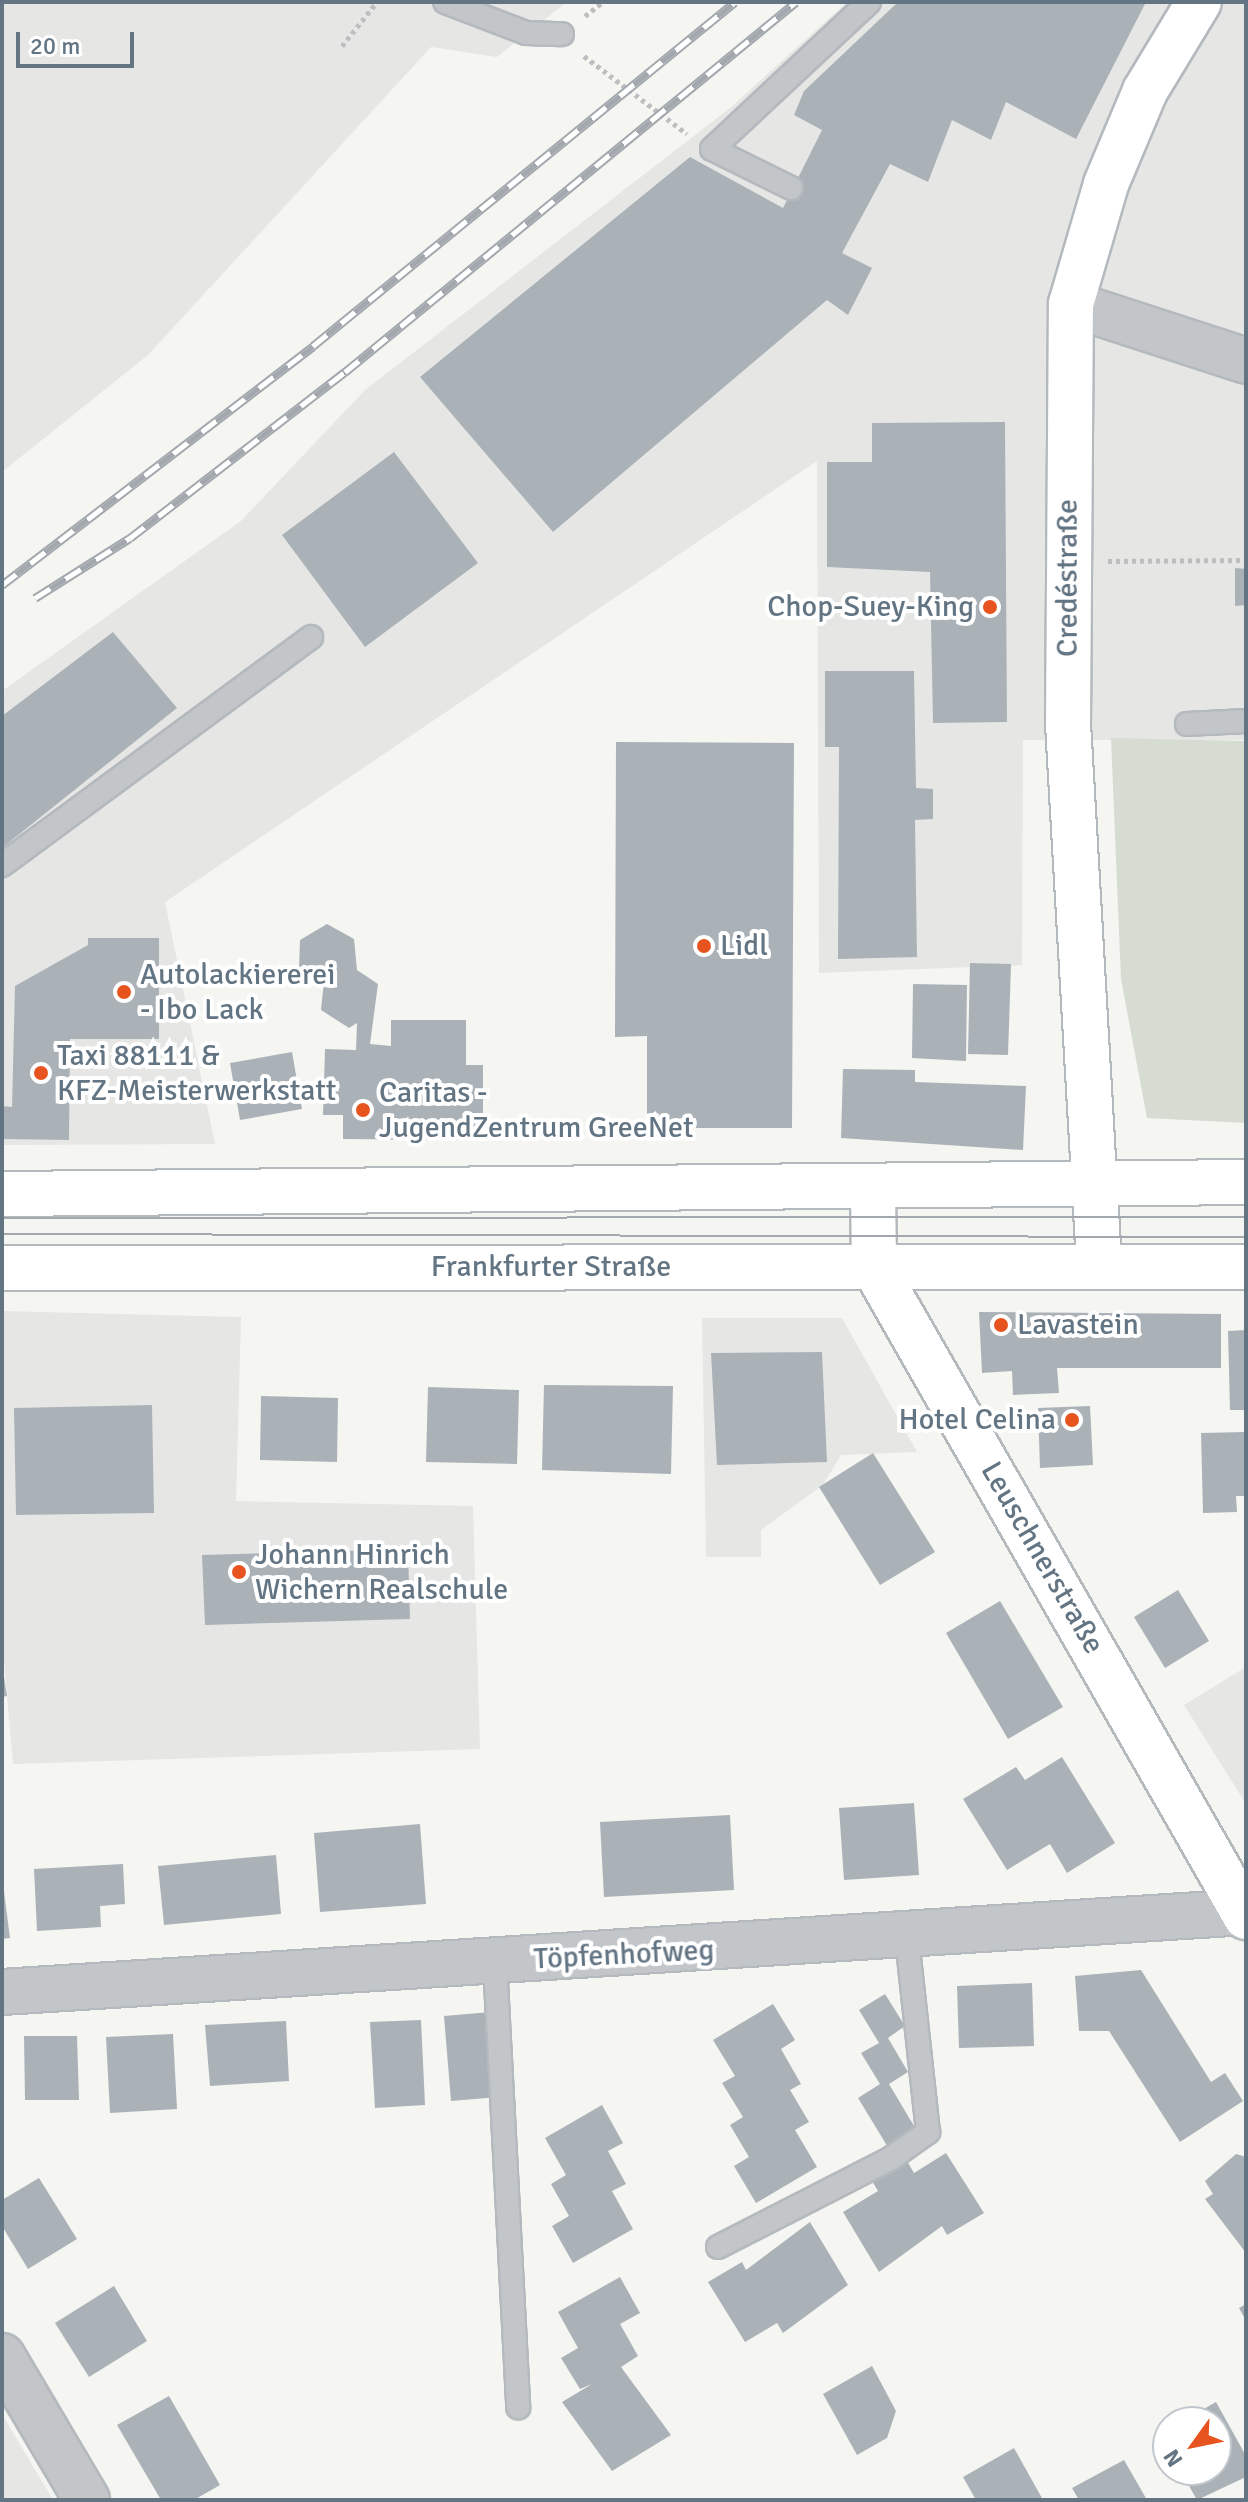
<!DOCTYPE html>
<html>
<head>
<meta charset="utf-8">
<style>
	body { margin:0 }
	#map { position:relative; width:1248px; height:2502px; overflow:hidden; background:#f5f5f1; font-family:Signika,sans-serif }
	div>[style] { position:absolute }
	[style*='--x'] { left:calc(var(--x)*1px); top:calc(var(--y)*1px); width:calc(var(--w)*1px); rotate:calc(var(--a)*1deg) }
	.built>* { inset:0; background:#e6e7e5 }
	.green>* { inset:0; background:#d6dcd2 }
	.building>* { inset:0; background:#aab2b8 }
	.path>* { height:5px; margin-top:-2.5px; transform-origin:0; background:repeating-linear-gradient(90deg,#bcbec0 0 4px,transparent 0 8px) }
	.roads { filter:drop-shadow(2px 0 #b4b9be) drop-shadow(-2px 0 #b4b9be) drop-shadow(0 2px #b4b9be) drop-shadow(0 -2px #b4b9be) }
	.lane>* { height:22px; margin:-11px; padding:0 11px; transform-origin:11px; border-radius:11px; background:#c2c6c9 }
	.street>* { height:44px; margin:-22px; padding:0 22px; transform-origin:22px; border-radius:22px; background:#c2c6c9 }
	.secondary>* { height:44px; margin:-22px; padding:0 22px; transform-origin:22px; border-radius:22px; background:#fff }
	.tram>* { height:2px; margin:-1px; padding:0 1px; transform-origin:1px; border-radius:1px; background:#a2a8ae }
	.rail>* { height:9px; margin-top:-4.5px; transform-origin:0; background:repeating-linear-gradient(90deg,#fff 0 18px,#a2a8ae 0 36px); box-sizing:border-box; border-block:2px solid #a2a8ae }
	.dots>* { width:22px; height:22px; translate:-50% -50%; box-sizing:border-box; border:4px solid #fff; border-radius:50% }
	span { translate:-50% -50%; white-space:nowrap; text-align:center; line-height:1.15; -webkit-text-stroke:8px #fff; paint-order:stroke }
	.street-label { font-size:30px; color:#637483 }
	.poi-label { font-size:30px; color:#637483 }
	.right { translate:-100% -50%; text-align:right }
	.left { translate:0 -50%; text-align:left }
	.frame { position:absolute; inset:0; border:4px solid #637483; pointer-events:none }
	.north { position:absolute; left:1152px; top:2406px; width:80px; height:80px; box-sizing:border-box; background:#fff; border:2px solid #c1c7cd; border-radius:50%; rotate:237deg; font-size:22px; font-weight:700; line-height:32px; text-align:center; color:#637483 }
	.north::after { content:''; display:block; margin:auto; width:28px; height:36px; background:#e8541f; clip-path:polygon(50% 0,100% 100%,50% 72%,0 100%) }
	.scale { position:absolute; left:16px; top:32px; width:118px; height:36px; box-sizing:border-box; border:4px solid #637483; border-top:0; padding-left:10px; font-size:24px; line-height:28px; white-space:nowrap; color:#637483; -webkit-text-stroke:6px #fff; paint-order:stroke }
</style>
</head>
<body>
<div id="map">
	<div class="built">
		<i style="clip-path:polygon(2px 2px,567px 2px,497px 57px,431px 47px,148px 355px,2px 472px)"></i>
		<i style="clip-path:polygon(847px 2px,1246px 2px,1246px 740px,1023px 740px,1022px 965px,819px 973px,817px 461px,165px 902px,215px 1144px,2px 1145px,2px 691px,241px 521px,365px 390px,730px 108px)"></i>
		<i style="clip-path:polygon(2px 1311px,241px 1317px,236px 1501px,473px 1506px,480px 1749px,13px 1764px,2px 1638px)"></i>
		<i style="clip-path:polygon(702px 1318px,842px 1318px,917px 1452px,841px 1455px,823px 1485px,761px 1530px,761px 1557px,706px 1557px)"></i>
		<i style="clip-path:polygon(1246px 1667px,1246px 1804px,1184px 1705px)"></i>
		<i style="clip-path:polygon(2px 2414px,53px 2500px,2px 2500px)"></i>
	</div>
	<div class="green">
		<i style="clip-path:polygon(1111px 738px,1246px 741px,1246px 1123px,1147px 1118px,1121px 979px)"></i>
	</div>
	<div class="building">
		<i style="clip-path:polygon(898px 2px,1146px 2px,1076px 139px,1006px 102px,991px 140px,952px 120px,928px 182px,890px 164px,842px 253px,872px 268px,848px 315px,827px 300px,553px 532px,420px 377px,690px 157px,783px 208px,822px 130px,794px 115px,804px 91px)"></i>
		<i style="clip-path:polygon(1005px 422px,1007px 722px,933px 723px,930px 572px,827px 567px,827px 462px,872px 462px,872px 423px)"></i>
		<i style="clip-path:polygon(394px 452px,478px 563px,365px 647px,282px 535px)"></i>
		<i style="clip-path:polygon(1235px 568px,1246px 569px,1246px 605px,1235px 606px)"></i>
		<i style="clip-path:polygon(113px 632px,177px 708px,2px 848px,2px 716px)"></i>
		<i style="clip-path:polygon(825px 671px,914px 671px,916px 788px,933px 789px,933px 819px,915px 820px,917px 957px,838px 959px,839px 747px,825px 747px)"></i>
		<i style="clip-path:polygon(616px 742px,794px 743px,792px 1128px,647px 1128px,647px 1036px,615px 1037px)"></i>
		<i style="clip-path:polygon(327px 924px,354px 939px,357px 970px,378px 984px,370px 1044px,391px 1046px,391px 1020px,466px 1020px,466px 1065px,483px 1065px,483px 1119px,462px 1140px,343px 1139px,343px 1115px,323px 1115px,325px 1049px,356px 1050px,357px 1023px,349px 1028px,321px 1010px,324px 981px,299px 968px,300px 940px)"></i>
		<i style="clip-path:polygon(88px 938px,159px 938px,159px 1039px,70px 1039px,69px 1140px,2px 1139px,2px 1106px,12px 1107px,15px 986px,88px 945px)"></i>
		<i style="clip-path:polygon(970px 963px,1011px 964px,1008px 1055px,968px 1054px)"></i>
		<i style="clip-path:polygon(913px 984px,967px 985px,966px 1061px,912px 1058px)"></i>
		<i style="clip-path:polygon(292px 1052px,302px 1109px,240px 1120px,230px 1063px)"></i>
		<i style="clip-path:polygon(843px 1069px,915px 1070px,915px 1082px,1026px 1086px,1023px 1150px,841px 1138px)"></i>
		<i style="clip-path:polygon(979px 1312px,1221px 1314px,1221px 1368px,1057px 1368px,1059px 1393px,1013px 1395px,1012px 1371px,982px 1373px)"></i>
		<i style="clip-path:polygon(1246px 1330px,1246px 1410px,1230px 1410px,1228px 1331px)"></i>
		<i style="clip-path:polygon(822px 1352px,827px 1462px,717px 1465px,711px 1353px)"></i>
		<i style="clip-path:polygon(544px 1385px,673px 1386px,671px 1474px,542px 1470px)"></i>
		<i style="clip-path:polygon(428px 1387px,519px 1390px,517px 1464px,426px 1462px)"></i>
		<i style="clip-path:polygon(261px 1396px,338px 1398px,337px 1462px,260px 1460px)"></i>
		<i style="clip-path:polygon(152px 1405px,154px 1513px,16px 1515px,14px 1408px)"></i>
		<i style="clip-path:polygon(1090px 1406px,1093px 1465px,1040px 1468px,1038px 1408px)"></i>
		<i style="clip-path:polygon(1246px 1432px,1246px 1496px,1236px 1496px,1237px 1512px,1203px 1513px,1201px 1433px)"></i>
		<i style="clip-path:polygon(873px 1453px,935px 1552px,880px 1585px,819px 1487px)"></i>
		<i style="clip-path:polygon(408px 1549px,410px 1619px,205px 1625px,202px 1555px)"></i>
		<i style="clip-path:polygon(1178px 1590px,1209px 1641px,1165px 1668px,1134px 1617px)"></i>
		<i style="clip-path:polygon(1000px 1601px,1063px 1707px,1008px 1739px,946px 1633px)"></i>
		<i style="clip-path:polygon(2px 1664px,7px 1696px,2px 1697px)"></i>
		<i style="clip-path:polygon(1062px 1757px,1115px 1843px,1067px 1873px,1050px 1844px,1007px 1870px,963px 1799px,1016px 1767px,1025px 1780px)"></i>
		<i style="clip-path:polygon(914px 1803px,919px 1875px,844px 1880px,839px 1808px)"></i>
		<i style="clip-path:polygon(730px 1815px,734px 1890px,604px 1897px,600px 1822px)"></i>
		<i style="clip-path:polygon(420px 1824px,426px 1904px,320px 1912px,314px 1833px)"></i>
		<i style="clip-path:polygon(276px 1855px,281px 1914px,164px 1925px,158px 1866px)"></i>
		<i style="clip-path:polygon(123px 1864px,125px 1904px,100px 1906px,101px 1927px,37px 1931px,34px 1869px)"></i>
		<i style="clip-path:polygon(2px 1876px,10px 1938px,2px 1939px)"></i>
		<i style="clip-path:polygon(1141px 1970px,1211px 2082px,1225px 2073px,1243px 2101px,1180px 2142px,1109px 2031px,1079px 2031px,1075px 1976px)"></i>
		<i style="clip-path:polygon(1032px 1983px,1034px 2046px,959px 2048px,957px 1986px)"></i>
		<i style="clip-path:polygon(885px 1994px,905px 2026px,888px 2038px,908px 2072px,889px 2084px,917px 2131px,889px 2149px,858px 2098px,880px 2084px,861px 2053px,879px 2043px,859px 2010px)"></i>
		<i style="clip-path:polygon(773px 2004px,795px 2040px,781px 2049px,801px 2084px,790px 2090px,809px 2122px,795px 2130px,817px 2167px,756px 2203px,734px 2166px,749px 2157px,730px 2125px,743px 2117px,722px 2083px,735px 2076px,713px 2040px)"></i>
		<i style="clip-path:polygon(491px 2012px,498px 2097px,451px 2101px,444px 2016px)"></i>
		<i style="clip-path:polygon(421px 2020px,425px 2105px,375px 2108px,370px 2022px)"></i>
		<i style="clip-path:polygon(286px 2021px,289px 2081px,210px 2086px,205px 2025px)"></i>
		<i style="clip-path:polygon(173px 2034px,177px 2109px,110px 2113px,106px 2037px)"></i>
		<i style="clip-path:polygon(24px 2036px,77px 2036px,79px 2100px,25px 2100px)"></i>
		<i style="clip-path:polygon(602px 2105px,623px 2143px,608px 2151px,626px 2184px,612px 2191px,633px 2229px,573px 2263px,552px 2226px,569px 2216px,551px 2184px,566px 2175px,545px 2138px)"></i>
		<i style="clip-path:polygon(946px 2153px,984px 2213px,947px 2235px,942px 2226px,879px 2272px,843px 2212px,878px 2191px,872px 2181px,907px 2161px,914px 2173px)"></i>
		<i style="clip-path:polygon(1236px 2154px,1246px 2157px,1246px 2253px,1205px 2199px,1213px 2194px,1205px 2181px)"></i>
		<i style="clip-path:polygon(39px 2178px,77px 2239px,28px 2269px,2px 2226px,2px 2200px)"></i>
		<i style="clip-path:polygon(810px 2222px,848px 2285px,783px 2333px,777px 2323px,745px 2342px,708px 2282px,742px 2262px,746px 2270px)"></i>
		<i style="clip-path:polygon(620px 2277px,640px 2313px,620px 2324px,638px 2356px,621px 2367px,671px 2435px,612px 2471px,562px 2402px,592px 2384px,580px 2389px,561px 2358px,578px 2348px,558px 2312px)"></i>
		<i style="clip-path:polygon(114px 2286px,147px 2341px,89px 2377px,55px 2323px)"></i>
		<i style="clip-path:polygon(1246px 2304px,1246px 2321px,1239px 2308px)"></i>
		<i style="clip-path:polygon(872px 2366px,896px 2411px,887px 2438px,857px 2455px,823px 2394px)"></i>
		<i style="clip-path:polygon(169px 2396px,220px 2485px,194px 2500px,161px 2500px,117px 2425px)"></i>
		<i style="clip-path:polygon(1216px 2402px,1246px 2456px,1246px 2477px,1197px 2500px,1180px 2470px,1216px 2470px,1216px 2422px,1181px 2422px)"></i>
		<i style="clip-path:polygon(1168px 2429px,1168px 2449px,1159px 2434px)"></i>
		<i style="clip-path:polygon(1014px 2448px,1043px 2500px,976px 2500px,963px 2477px)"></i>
		<i style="clip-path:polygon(1124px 2460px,1147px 2500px,1079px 2500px,1072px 2488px)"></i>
	</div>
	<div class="path">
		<i style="--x:585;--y:16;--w:23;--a:-38"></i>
		<i style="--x:342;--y:46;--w:56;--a:-51.5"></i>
		<i style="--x:584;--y:56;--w:129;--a:37.1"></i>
		<i style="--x:1108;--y:561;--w:135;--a:-0.4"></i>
	</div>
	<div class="roads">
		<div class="lane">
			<i style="--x:445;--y:2;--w:87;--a:20.9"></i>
			<i style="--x:526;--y:33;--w:36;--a:2"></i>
			<i style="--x:791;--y:188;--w:88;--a:-153.7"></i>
			<i style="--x:712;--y:149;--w:215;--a:-43.1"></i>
			<i style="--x:1187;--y:724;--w:59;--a:-2.9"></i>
			<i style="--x:2;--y:865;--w:384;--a:-36.4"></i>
			<i style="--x:495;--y:1963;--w:445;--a:87"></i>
			<i style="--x:718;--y:2247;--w:193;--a:-27.1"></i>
			<i style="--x:890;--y:2159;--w:47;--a:-35.4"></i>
			<i style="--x:928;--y:2132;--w:194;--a:-96.2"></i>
		</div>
		<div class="street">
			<i style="--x:1071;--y:304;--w:184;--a:18"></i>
			<i style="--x:2;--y:1992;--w:1247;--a:-3.68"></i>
			<i style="--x:2;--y:2356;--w:167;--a:59.4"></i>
		</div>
		<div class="secondary">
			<i style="--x:873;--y:1191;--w:76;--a:89.2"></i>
			<i style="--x:874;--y:1267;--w:749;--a:60.22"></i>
			<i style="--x:2;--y:1194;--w:1244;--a:-0.55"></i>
			<i style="--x:1099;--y:1263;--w:541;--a:-93.29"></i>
			<i style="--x:1068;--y:723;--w:419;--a:-89.6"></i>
			<i style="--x:1071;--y:304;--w:125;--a:-73.7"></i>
			<i style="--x:1106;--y:184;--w:101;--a:-67.2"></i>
			<i style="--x:1145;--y:91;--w:104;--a:-58.8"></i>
			<i style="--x:2;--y:1268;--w:1244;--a:-0.05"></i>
		</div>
	</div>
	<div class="tram">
		<i style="--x:2;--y:1218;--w:1244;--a:-0.05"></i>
		<i style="--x:2;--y:1234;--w:1244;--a:0.14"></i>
	</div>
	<div class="rail">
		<i style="--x:2;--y:585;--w:392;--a:-37.5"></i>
		<i style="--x:313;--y:346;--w:544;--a:-39.19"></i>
		<i style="--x:35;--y:598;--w:112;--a:-32.3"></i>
		<i style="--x:130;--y:538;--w:272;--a:-37.7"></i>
		<i style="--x:345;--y:372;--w:583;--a:-39.37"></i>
	</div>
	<div class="dots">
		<i style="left:990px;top:607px;background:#e8541f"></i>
		<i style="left:704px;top:946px;background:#e8541f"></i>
		<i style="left:124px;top:992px;background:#e8541f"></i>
		<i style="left:41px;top:1073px;background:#e8541f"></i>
		<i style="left:363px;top:1110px;background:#e8541f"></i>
		<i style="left:1001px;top:1325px;background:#e8541f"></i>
		<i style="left:1072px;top:1420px;background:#e8541f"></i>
		<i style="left:239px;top:1572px;background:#e8541f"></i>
	</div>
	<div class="street-label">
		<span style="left:1068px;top:578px;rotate:-90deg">Credéstraße</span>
		<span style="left:551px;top:1267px">Frankfurter Straße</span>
		<span style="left:1042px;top:1558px;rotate:60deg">Leuschnerstraße</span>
		<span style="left:624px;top:1955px;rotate:-3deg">Töpfenhofweg</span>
	</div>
	<div class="poi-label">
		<span class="right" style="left:974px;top:607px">Chop-Suey-King</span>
		<span class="left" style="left:720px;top:946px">Lidl</span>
		<span class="left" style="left:140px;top:992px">Autolackiererei<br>- Ibo Lack</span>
		<span class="left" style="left:57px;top:1073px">Taxi 88111 &amp;<br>KFZ-Meisterwerkstatt</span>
		<span class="left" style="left:379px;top:1110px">Caritas -<br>JugendZentrum GreeNet</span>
		<span class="left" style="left:1017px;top:1325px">Lavastein</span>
		<span class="right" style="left:1056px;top:1420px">Hotel Celina</span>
		<span class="left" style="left:255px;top:1572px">Johann Hinrich<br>Wichern Realschule</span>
	</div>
	<div class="frame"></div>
	<div class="north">N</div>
	<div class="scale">20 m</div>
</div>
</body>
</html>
